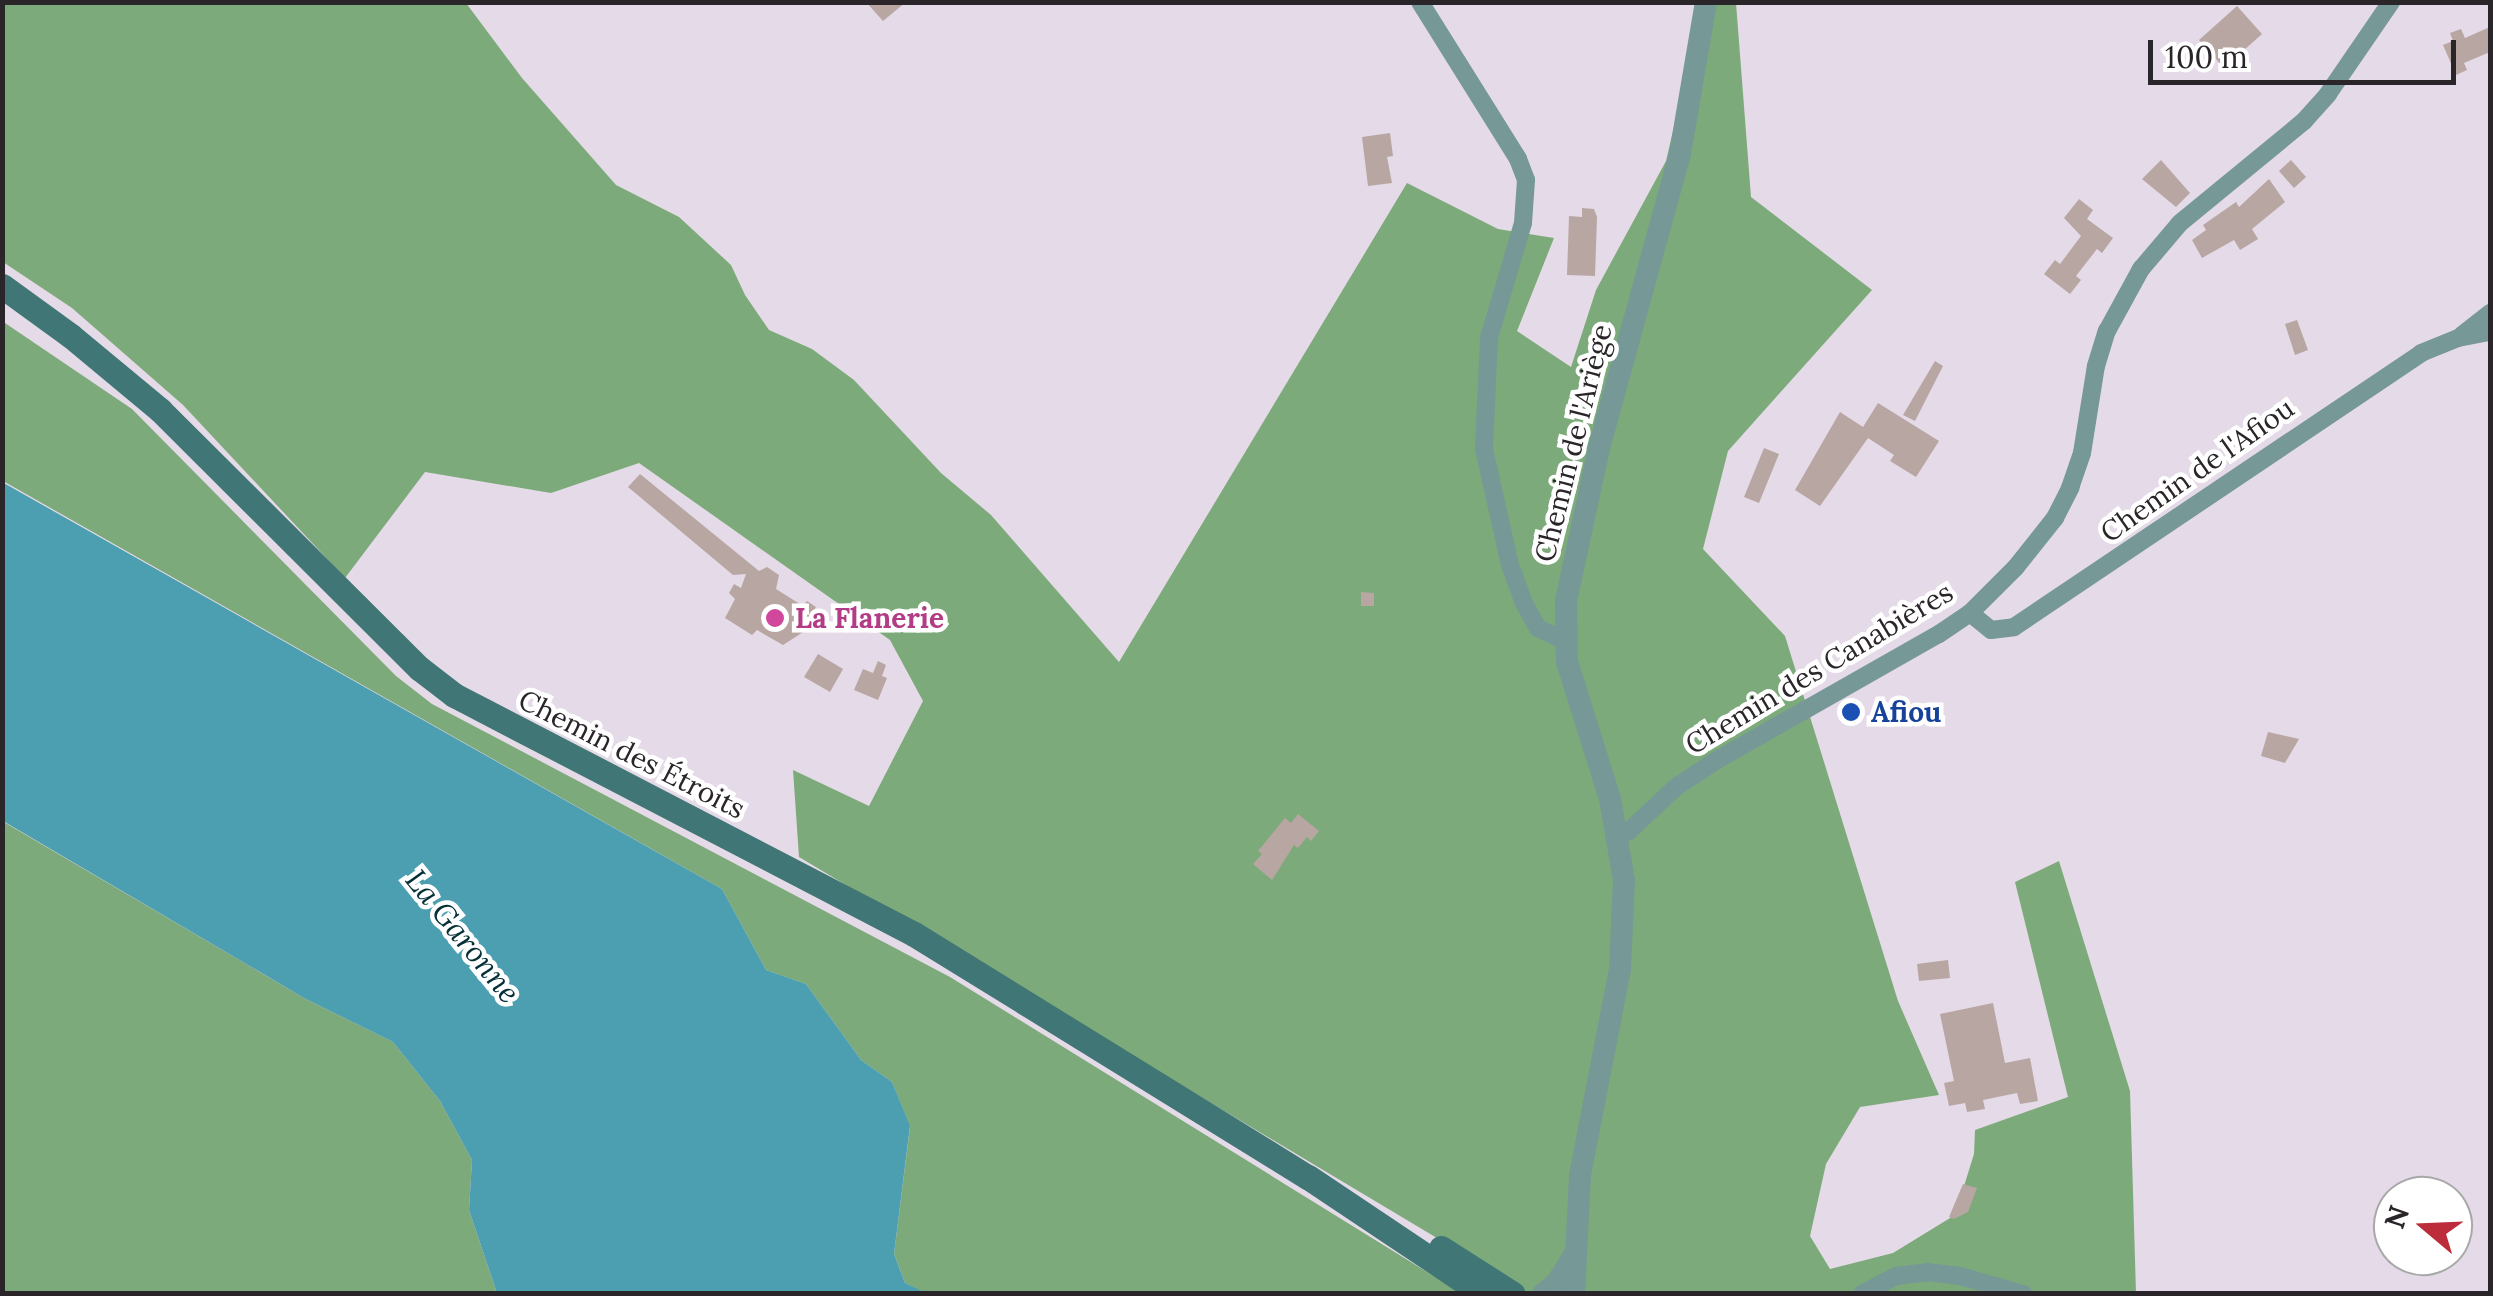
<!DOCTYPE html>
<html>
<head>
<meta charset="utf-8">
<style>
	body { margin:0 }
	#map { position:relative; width:2493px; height:1296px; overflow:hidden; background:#e5dae7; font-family:Lora,serif }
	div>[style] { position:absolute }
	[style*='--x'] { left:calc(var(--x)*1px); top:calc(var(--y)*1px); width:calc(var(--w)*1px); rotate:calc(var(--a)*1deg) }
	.forest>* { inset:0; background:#7daa7a }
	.water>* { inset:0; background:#4b9fb0 }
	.building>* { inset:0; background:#b8a6a3 }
	.minor>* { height:18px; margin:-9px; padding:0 9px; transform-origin:9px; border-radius:9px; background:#769897 }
	.tertiary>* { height:22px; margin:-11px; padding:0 11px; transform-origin:11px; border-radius:11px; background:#769897 }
	.secondary>* { height:25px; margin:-12.5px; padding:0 12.5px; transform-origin:12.5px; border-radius:12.5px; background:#407675 }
	.dots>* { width:28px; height:28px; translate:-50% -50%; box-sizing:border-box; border:5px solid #fff; border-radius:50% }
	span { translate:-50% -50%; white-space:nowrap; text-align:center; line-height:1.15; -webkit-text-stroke:9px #fff; paint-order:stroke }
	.street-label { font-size:28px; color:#292529 }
	.hotel-label { font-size:28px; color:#b23c85; font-weight:700 }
	.left { translate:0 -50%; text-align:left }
	.transit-label { font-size:28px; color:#164399; font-weight:700 }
	.water-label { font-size:30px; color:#053037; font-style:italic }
	.frame { position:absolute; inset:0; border:5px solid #292529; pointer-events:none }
	.north { position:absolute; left:2373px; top:1176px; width:100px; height:100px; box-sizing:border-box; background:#fff; border:2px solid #a9a8a9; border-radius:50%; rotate:289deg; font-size:28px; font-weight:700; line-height:40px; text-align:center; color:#292529 }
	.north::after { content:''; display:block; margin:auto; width:35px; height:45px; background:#bc2c3a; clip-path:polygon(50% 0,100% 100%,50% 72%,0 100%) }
	.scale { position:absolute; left:2148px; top:40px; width:308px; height:45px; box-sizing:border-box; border:5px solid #292529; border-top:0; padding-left:12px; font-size:30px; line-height:35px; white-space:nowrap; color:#292529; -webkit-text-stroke:8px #fff; paint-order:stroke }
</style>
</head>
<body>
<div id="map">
	<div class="forest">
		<i style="clip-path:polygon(2px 3px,466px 3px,522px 78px,616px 185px,679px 217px,731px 265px,745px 295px,769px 330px,812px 349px,854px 380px,941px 473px,991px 515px,1119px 662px,1407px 183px,1498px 229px,1554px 238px,1517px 331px,1571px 367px,1596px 290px,1666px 161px,1703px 3px,1736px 3px,1751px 197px,1872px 290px,1728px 451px,1703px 549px,1785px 636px,1898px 1001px,1939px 1095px,1860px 1107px,1826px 1164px,1810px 1236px,1830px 1269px,1893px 1253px,1955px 1215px,1974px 1154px,1975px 1130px,2068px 1097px,2015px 882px,2059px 861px,2130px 1091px,2136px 1293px,1529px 1293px,799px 857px,793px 770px,869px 806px,923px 701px,890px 640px,639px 463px,551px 493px,425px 472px,345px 578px,183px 405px,72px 308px,3px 262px)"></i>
		<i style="clip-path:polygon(2px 321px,132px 409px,396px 676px,432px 704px,950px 977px,1461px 1293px,926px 1294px,905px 1283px,894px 1254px,910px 1127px,892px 1082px,861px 1060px,806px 984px,766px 970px,722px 889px,3px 481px)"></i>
		<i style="clip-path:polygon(2px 821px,304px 998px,393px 1042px,440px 1101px,472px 1160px,469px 1210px,497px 1293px,3px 1293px)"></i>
	</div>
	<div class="water">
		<i style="clip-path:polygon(2px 482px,722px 889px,766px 970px,806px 984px,861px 1060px,892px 1082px,910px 1126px,894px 1254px,905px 1283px,926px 1293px,497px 1293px,469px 1210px,472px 1160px,440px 1101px,393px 1042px,304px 998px,3px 821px)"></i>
	</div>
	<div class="building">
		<i style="clip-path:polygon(866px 2px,906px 2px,883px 21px)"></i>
		<i style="clip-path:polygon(2237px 6px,2262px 34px,2224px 68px,2199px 40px)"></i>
		<i style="clip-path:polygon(2490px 27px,2490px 52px,2464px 63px,2467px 70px,2456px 75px,2443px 45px,2453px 41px,2450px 33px,2461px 29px,2465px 38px)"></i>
		<i style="clip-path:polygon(1390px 133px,1393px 156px,1387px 157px,1392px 183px,1368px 186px,1362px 137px)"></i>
		<i style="clip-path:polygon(2161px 160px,2190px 193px,2176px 207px,2142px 179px)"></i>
		<i style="clip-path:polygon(2291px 160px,2306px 177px,2294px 188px,2279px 171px)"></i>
		<i style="clip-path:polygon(2269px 179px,2285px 202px,2252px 229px,2258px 239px,2240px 250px,2234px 240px,2202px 258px,2192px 240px,2206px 230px,2203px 225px,2236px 202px,2239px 207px)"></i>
		<i style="clip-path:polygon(2079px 199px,2093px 210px,2087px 219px,2113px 238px,2102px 253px,2097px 249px,2076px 276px,2081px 280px,2070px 294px,2044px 274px,2055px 260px,2060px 264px,2081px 236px,2064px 218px)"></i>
		<i style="clip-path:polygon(1582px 208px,1594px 209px,1597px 217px,1595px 276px,1567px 275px,1569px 216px,1582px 217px)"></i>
		<i style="clip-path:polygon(2297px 320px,2308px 350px,2295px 355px,2285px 324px)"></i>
		<i style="clip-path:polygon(1935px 361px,1943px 366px,1915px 421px,1903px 415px)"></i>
		<i style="clip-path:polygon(1878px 403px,1939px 441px,1916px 477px,1890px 461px,1894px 455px,1868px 438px,1820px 506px,1795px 490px,1840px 412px,1863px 427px)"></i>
		<i style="clip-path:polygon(1764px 448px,1779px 454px,1759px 503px,1744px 497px)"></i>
		<i style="clip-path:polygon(640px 474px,759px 571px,767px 567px,779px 575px,776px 589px,803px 606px,807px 601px,816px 607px,813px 612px,818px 616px,811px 627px,783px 645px,757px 630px,752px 635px,725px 618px,735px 599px,729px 593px,734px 584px,741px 588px,746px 574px,733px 575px,628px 487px)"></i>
		<i style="clip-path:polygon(1361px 592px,1374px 593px,1374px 606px,1361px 606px)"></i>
		<i style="clip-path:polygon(818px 654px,843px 669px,830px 692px,804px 677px)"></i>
		<i style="clip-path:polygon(878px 661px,886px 665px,882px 676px,887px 678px,878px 700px,854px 690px,863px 669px,873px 673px)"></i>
		<i style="clip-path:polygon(2268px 732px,2299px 739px,2285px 763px,2261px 756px)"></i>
		<i style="clip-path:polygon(1298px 814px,1319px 831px,1311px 841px,1307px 837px,1298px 848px,1294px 845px,1272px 880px,1253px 864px,1262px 854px,1258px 851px,1285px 818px,1291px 823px)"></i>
		<i style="clip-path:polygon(1948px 960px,1950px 978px,1919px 981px,1917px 964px)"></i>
		<i style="clip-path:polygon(1993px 1003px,2005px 1063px,2030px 1058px,2038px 1101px,2020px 1104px,2017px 1093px,1983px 1100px,1985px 1109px,1967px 1112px,1965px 1103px,1949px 1106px,1944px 1083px,1954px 1081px,1940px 1014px)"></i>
		<i style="clip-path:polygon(1963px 1184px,1977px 1188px,1968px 1212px,1954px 1219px,1949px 1217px)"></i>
	</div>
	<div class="minor">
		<i style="--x:1420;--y:2;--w:185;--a:58"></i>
		<i style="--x:1518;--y:159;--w:22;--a:69"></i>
		<i style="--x:1526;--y:180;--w:43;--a:94"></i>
		<i style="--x:1523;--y:223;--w:120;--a:106.5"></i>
		<i style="--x:1489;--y:338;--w:111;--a:92.6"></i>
		<i style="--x:1484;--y:449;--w:119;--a:77.4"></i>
		<i style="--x:1510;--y:565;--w:40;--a:69.8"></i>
		<i style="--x:1524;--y:603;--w:29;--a:61"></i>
		<i style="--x:1538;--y:628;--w:28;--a:26"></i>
		<i style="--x:2462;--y:335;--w:36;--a:-38"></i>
		<i style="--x:1970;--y:613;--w:27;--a:39"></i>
		<i style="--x:1991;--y:630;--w:23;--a:-7"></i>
		<i style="--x:2014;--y:627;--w:491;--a:-33.9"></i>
		<i style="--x:2421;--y:353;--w:40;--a:-22"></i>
		<i style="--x:2458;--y:338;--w:33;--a:-11"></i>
		<i style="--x:1619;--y:835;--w:11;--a:-22"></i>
		<i style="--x:1629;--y:831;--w:64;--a:-43.1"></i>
		<i style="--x:1676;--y:787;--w:49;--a:-33.4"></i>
		<i style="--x:1717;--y:760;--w:255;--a:-29.6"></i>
		<i style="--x:1939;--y:634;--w:37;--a:-34"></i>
		<i style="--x:1970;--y:613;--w:65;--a:-45"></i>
		<i style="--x:2016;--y:567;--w:63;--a:-51.5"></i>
		<i style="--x:2055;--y:518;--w:34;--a:-63"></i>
		<i style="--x:2070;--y:488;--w:37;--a:-71"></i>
		<i style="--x:2082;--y:453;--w:88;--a:-80.9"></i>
		<i style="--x:2096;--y:366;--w:37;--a:-73"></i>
		<i style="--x:2107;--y:331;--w:71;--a:-61.3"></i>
		<i style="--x:2141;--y:269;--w:60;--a:-49.7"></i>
		<i style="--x:2180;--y:223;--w:161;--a:-39.4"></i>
		<i style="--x:2304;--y:121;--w:36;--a:-48"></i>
		<i style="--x:2328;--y:94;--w:112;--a:-55.6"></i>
		<i style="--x:1862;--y:1294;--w:38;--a:-28"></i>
		<i style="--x:1896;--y:1276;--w:31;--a:-7"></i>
		<i style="--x:1927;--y:1272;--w:33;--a:7"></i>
		<i style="--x:1960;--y:1276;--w:66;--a:15.9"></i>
	</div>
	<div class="tertiary">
		<i style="--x:1543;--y:1294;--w:16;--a:-38"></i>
		<i style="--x:1556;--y:1284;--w:36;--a:-58"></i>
		<i style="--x:1574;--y:1294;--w:119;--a:-87.1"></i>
		<i style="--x:1580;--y:1175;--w:209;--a:-79"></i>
		<i style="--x:1620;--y:970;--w:90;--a:-87.5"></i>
		<i style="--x:1624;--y:880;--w:82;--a:-99.8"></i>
		<i style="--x:1610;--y:799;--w:144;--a:-107.4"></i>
		<i style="--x:1567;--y:662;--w:61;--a:-90.9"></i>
		<i style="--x:1566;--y:601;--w:157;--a:-77.8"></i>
		<i style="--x:1599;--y:448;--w:305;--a:-74.6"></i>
		<i style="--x:1680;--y:154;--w:154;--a:-80.3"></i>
	</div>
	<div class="secondary">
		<i style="--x:2;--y:286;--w:85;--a:35.9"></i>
		<i style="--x:71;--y:336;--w:116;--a:39.7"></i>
		<i style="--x:160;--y:410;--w:366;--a:44.9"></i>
		<i style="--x:419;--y:668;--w:44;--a:37.6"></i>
		<i style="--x:454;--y:695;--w:518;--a:27.45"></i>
		<i style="--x:914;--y:934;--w:463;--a:31.7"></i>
		<i style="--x:1308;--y:1177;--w:211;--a:33.8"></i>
		<i style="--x:1441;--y:1248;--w:85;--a:32.6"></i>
	</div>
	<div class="dots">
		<i style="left:775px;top:618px;background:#d1479c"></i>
		<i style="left:1851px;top:712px;background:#1a4fb4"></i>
	</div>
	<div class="street-label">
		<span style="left:1573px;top:443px;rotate:-76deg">Chemin de l'Ariège</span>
		<span style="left:2197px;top:470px;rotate:-35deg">Chemin de l'Afiou</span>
		<span style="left:1819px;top:668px;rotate:-31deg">Chemin des Canabières</span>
		<span style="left:632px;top:754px;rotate:27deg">Chemin des Étroits</span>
	</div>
	<div class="hotel-label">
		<span class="left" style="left:795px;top:618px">La Flanerie</span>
	</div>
	<div class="transit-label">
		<span class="left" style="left:1871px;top:712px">Afiou</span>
	</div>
	<div class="water-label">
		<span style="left:463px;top:936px;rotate:51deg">La Garonne</span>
	</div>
	<div class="frame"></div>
	<div class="north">N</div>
	<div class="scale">100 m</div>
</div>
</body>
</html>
